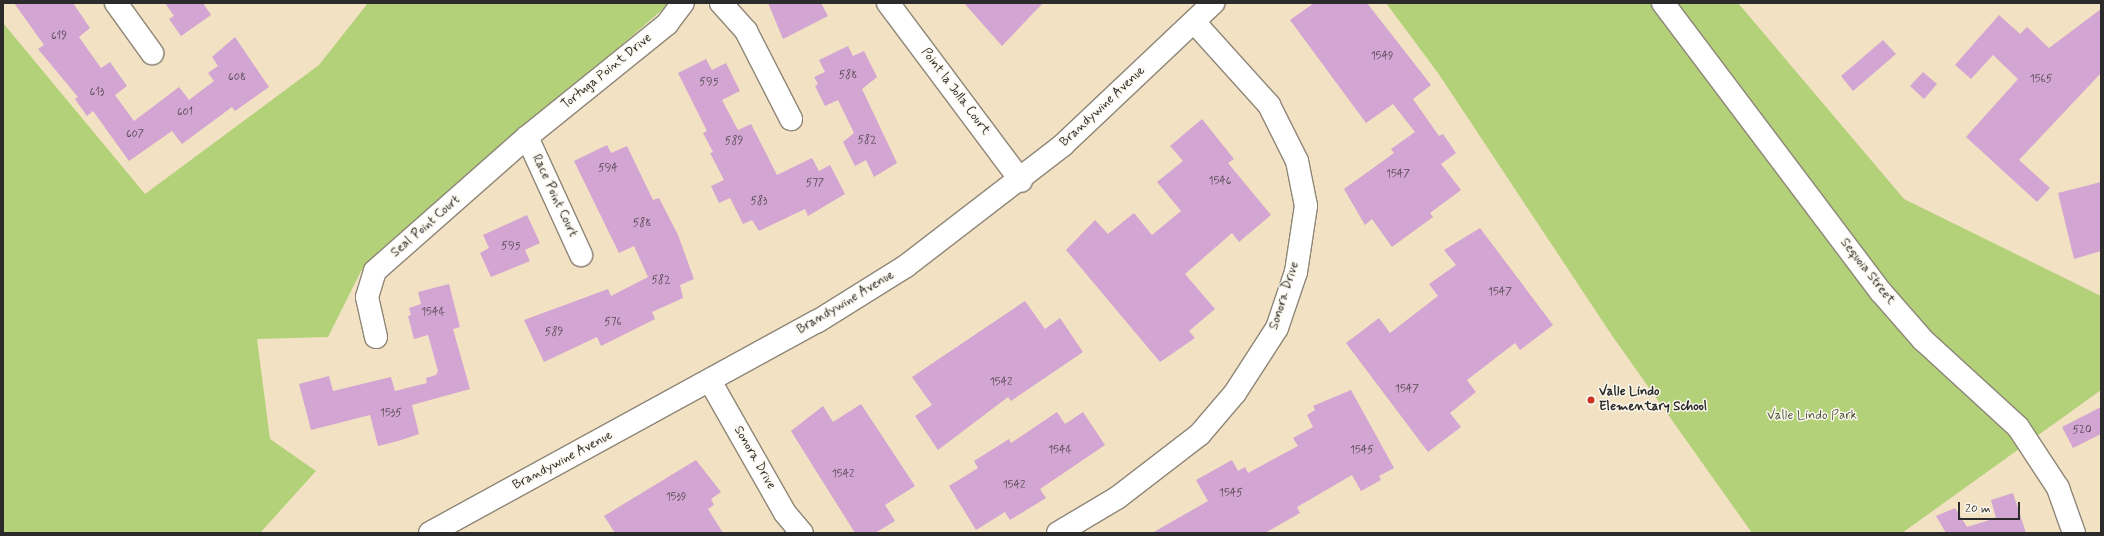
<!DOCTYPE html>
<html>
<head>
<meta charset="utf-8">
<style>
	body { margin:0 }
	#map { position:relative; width:2104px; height:536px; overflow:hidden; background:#f2e1c3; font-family:Mynerve,sans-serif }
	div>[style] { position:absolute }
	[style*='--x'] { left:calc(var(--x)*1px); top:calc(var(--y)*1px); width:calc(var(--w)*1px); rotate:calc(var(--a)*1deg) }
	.green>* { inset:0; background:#b2d179 }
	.building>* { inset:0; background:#d3a5d2 }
	.roads { filter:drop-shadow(1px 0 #8e8677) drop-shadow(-1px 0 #8e8677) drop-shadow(0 1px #8e8677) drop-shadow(0 -1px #8e8677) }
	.minor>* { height:22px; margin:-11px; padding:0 11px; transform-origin:11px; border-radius:11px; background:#fff }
	.dots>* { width:11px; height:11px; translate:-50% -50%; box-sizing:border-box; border:2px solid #fbf7ec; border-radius:50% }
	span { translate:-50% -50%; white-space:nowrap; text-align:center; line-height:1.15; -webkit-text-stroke:3px #fbf7ec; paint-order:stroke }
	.number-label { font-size:11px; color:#554a55 }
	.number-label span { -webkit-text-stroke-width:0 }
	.street-label { font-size:13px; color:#2b2b2b }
	.poi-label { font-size:13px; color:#2b2b2b; font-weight:700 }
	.left { translate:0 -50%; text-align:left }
	.park-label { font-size:13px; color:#4d543e }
	.frame { position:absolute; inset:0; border:4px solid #2b2b2b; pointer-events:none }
	.scale { position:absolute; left:1958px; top:502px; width:62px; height:18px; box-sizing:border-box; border:2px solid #2b2b2b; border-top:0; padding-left:5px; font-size:12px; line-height:14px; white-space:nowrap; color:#2b2b2b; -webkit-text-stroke:3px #fbf7ec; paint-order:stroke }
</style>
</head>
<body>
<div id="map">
	<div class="green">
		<i style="clip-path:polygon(368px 3px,670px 3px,361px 271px,328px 337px,257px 339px,270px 439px,316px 471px,260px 533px,3px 533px,3px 23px,145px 194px,319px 65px)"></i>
		<i style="clip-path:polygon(1386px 3px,1738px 3px,1904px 199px,2101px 296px,2101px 390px,1902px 533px,1752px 533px,1613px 337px,1438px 73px)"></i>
	</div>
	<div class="building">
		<i style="clip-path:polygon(14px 3px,73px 3px,90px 28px,79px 37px,101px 68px,110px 62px,127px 86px,115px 95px,134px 121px,179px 87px,189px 100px,214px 81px,208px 73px,218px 66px,212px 57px,235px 37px,269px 87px,235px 111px,232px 107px,182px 144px,172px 131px,129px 161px,93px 111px,87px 116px,75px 99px,78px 97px,38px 49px,44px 45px)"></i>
		<i style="clip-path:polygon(165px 3px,203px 3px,211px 15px,181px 36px,169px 19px,174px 16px)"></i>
		<i style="clip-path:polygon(768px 3px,821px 3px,828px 16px,783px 39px)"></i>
		<i style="clip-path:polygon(964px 3px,1043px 3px,1002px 46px)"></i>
		<i style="clip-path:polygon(1314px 3px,1367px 3px,1431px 85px,1413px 99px,1439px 136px,1443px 134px,1456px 153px,1441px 164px,1461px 190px,1430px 213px,1433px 217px,1392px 247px,1372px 219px,1365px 225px,1344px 189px,1394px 153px,1391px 149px,1415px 132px,1393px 104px,1366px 123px,1290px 20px)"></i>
		<i style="clip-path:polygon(2101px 9px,2101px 73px,2019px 160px,2050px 188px,2037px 202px,1966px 137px,2018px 79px,1993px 55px,1971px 79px,1955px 65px,1999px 15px,2020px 34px,2027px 27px,2049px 48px)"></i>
		<i style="clip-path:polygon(1883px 40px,1896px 54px,1853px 91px,1841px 76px)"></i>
		<i style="clip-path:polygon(848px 46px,853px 56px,864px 51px,877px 77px,862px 89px,897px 163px,874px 177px,866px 160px,855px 166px,843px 142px,854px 133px,838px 100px,825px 106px,815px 86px,818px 84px,814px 77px,825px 72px,819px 60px)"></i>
		<i style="clip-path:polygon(706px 59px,712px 70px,726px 63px,740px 91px,722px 100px,738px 130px,751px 124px,777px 175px,812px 158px,819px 171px,830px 165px,845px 194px,808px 216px,805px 209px,759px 231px,752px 220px,743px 224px,730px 198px,719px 203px,711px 186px,724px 180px,710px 153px,713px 152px,703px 133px,707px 131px,678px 73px)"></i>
		<i style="clip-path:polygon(1923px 72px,1937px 84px,1924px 99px,1910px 86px)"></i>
		<i style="clip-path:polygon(1202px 119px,1234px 159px,1228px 163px,1271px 215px,1239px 242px,1232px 233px,1185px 274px,1215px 309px,1189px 331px,1195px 338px,1160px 362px,1066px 250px,1095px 220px,1108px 234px,1134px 213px,1152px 235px,1181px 211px,1157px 182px,1183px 161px,1170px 146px)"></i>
		<i style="clip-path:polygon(607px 145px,611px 153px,627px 146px,653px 200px,659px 198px,678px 235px,694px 279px,680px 285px,683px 298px,652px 312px,655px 319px,601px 346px,597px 337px,544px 362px,524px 320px,608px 289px,611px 296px,648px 277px,634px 246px,619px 253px,574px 161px)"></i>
		<i style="clip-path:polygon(2101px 182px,2101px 251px,2074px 259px,2058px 193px)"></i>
		<i style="clip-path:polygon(527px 215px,540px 243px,525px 250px,530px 261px,491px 277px,480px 253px,489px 248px,483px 235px)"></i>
		<i style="clip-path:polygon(1480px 228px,1553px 325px,1520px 350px,1515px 343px,1467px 380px,1476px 392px,1450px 413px,1461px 427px,1428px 452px,1346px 343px,1379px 318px,1390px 333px,1438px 296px,1429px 284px,1456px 265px,1444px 250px)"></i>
		<i style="clip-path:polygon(449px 284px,460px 327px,453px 329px,470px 389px,412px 405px,419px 434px,398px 441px,378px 446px,370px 415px,311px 430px,299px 384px,329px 376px,333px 391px,391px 377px,395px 391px,427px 383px,426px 378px,436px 375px,438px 371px,428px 335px,414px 339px,408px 316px,411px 315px,409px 308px,421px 304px,418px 292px)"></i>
		<i style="clip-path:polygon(1025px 301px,1045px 329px,1060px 318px,1083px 352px,1011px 401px,1008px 397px,938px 450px,915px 416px,932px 405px,912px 377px)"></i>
		<i style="clip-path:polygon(1351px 390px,1394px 468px,1379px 476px,1381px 480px,1361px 491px,1352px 475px,1297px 507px,1300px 513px,1265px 533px,1152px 533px,1208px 501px,1196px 480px,1232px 460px,1238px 471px,1245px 467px,1248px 473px,1298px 446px,1293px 438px,1313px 427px,1307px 415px,1315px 410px,1313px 406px)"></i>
		<i style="clip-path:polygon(861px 404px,915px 486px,885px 505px,895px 521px,875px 533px,855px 533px,791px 431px,823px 406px,833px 422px)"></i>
		<i style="clip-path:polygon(2101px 407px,2101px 434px,2073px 448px,2062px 427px)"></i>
		<i style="clip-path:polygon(1057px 412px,1065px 424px,1083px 412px,1105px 445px,1040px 489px,1046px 498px,1010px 520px,1005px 512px,976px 530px,949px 486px,978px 468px,974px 461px,1009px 439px,1011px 443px)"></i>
		<i style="clip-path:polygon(696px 460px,721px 492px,711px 499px,714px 505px,708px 509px,723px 533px,615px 533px,604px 516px)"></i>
		<i style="clip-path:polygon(2013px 493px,2026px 533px,1946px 533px,1936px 516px,1955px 508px,1967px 527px,1996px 518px,1991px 500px)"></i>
	</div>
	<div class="roads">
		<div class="minor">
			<i style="--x:116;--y:3;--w:62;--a:54.2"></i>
			<i style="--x:721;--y:3;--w:38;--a:48"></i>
			<i style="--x:746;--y:31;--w:99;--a:62.9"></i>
			<i style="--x:888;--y:3;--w:222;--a:53.2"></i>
			<i style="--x:1663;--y:3;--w:362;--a:53"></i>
			<i style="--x:1881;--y:292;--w:64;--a:48.8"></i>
			<i style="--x:1923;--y:340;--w:129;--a:42.5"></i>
			<i style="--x:2018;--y:427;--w:73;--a:56.7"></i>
			<i style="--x:2058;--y:488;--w:48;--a:70.4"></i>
			<i style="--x:527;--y:137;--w:130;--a:65.4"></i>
			<i style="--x:376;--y:337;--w:41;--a:-102.7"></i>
			<i style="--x:367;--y:297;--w:27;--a:-73"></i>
			<i style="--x:375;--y:271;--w:203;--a:-41.4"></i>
			<i style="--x:527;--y:137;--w:180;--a:-38.9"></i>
			<i style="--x:667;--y:24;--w:26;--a:-53"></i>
			<i style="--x:710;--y:381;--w:152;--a:60.4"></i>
			<i style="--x:785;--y:513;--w:26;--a:50"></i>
			<i style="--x:430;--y:533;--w:442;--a:-28.7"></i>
			<i style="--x:818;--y:321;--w:104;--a:-32"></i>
			<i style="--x:906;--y:266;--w:198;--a:-37.6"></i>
			<i style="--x:1063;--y:145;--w:207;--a:-43.4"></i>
			<i style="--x:1058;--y:533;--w:69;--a:-30.7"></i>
			<i style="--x:1117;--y:498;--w:105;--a:-37.6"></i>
			<i style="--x:1200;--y:434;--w:54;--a:-49.5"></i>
			<i style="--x:1235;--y:393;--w:77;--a:-57.1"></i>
			<i style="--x:1277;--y:328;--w:59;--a:-71.3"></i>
			<i style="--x:1296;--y:272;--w:67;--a:-81.4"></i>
			<i style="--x:1306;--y:206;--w:46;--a:-101.3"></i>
			<i style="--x:1297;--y:161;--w:63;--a:-116.6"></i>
			<i style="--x:1269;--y:105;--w:112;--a:-132.1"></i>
		</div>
	</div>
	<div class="dots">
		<i style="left:1591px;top:400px;background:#c8321e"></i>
	</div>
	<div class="number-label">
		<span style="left:59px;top:36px">619</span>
		<span style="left:1382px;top:56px">1549</span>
		<span style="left:848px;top:75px">588</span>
		<span style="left:237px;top:77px">608</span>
		<span style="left:2041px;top:79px">1565</span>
		<span style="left:709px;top:82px">595</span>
		<span style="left:97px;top:92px">613</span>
		<span style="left:185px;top:112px">601</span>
		<span style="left:135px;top:134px">607</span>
		<span style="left:867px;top:140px">582</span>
		<span style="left:734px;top:141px">589</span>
		<span style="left:608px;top:168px">594</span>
		<span style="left:1398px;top:174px">1547</span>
		<span style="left:1220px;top:181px">1546</span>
		<span style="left:815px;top:183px">577</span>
		<span style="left:759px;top:201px">583</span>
		<span style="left:642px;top:223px">588</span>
		<span style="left:511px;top:246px">595</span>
		<span style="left:661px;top:280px">582</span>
		<span style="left:1500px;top:292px">1547</span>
		<span style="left:433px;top:312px">1544</span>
		<span style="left:613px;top:322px">576</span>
		<span style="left:554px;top:332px">589</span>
		<span style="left:1001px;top:382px">1542</span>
		<span style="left:1407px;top:389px">1547</span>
		<span style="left:391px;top:413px">1535</span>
		<span style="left:2082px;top:430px">520</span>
		<span style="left:1060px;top:450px">1544</span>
		<span style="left:1362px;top:450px">1545</span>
		<span style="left:843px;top:474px">1542</span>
		<span style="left:1014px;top:485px">1542</span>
		<span style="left:1231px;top:493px">1545</span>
		<span style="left:676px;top:497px">1539</span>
	</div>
	<div class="street-label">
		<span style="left:607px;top:72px;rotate:-39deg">Tortuga Point Drive</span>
		<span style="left:955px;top:92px;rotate:53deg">Point la Jolla Court</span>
		<span style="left:1103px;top:107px;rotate:-43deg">Brandywine Avenue</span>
		<span style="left:554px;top:196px;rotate:65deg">Race Point Court</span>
		<span style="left:426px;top:227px;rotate:-41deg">Seal Point Court</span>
		<span style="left:1867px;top:272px;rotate:52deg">Sequoia Street</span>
		<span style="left:1285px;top:296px;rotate:-72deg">Sonora Drive</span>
		<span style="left:846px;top:303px;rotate:-31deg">Brandywine Avenue</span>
		<span style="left:754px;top:458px;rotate:60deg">Sonora Drive</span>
		<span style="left:563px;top:461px;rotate:-28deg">Brandywine Avenue</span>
	</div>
	<div class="poi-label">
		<span class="left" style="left:1599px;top:400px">Valle Lindo<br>Elementary School</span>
	</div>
	<div class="park-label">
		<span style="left:1812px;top:416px">Valle Lindo Park</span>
	</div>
	<div class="frame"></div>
	<div class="scale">20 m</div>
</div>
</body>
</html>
